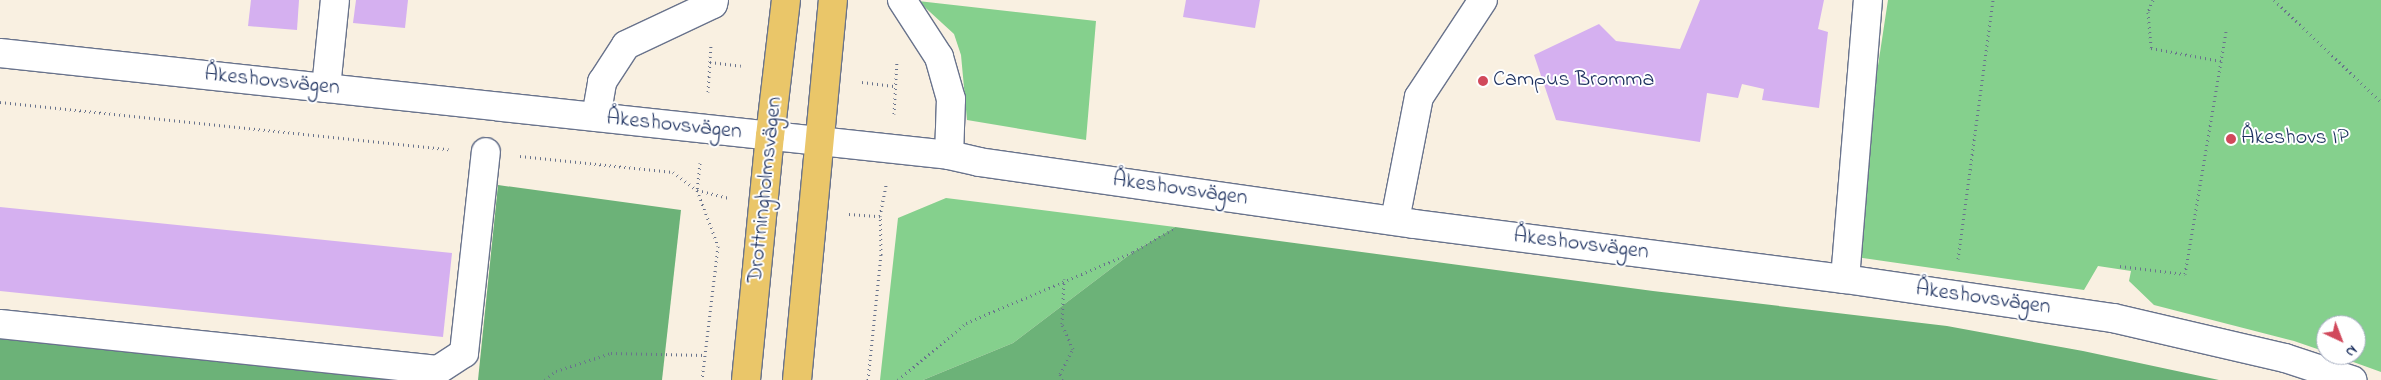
<!DOCTYPE html>
<html>
<head>
<meta charset="utf-8">
<style>
	body { margin:0 }
	#map { position:relative; width:2381px; height:380px; overflow:hidden; background:#f9f0e1; font-family:"Indie Flower",sans-serif }
	div>[style] { position:absolute }
	[style*='--x'] { left:calc(var(--x)*1px); top:calc(var(--y)*1px); width:calc(var(--w)*1px); rotate:calc(var(--a)*1deg) }
	.green>* { inset:0; background:#85d08d }
	.forest>* { inset:0; background:#6cb278 }
	.building>* { inset:0; background:#d5b0f0 }
	.path>* { height:3px; margin-top:-1.5px; transform-origin:0; background:repeating-linear-gradient(90deg,#69738c 0 1px,transparent 0 5px) }
	.roads { filter:drop-shadow(1px 0 #69738c) drop-shadow(-1px 0 #69738c) drop-shadow(0 1px #69738c) drop-shadow(0 -1px #69738c) }
	.minor>* { height:28px; margin:-14px; padding:0 14px; transform-origin:14px; border-radius:14px; background:#fff }
	.major>* { height:28px; margin:-14px; padding:0 14px; transform-origin:14px; border-radius:14px; background:#eac669 }
	.dots>* { width:14px; height:14px; translate:-50% -50%; box-sizing:border-box; border:2px solid #fff; border-radius:50% }
	span { translate:-50% -50%; white-space:nowrap; text-align:center; line-height:1.15; -webkit-text-stroke:4px #fff; paint-order:stroke }
	.poi-label { font-size:22px; color:#1b2f5e }
	.left { translate:0 -50%; text-align:left }
	.street-label { font-size:22px; color:#1b2f5e }
	.north { position:absolute; left:2316px; top:315px; width:50px; height:50px; box-sizing:border-box; background:#fff; border:1px solid #a4acbf; border-radius:50%; rotate:137deg; font-size:14px; font-weight:700; line-height:20px; text-align:center; color:#1b2f5e }
	.north::after { content:''; display:block; margin:auto; width:18px; height:22px; background:#d1495b; clip-path:polygon(50% 0,100% 100%,50% 72%,0 100%) }
</style>
</head>
<body>
<div id="map">
	<div class="green">
		<i style="clip-path:polygon(1888px 0,2381px 0,2381px 372px,2334px 355px,2356px 355px,2356px 325px,2326px 325px,2326px 352px,2294px 341px,2154px 305px,2129px 281px,2131px 271px,2098px 266px,2084px 290px,1849px 256px)"></i>
		<i style="clip-path:polygon(918px 1px,1096px 21px,1086px 140px,967px 120px,961px 55px,954px 34px)"></i>
		<i style="clip-path:polygon(946px 198px,1175px 227px,1133px 252px,1013px 343px,923px 380px,880px 380px,898px 218px)"></i>
	</div>
	<div class="forest">
		<i style="clip-path:polygon(498px 185px,681px 210px,662px 380px,478px 380px)"></i>
		<i style="clip-path:polygon(1175px 227px,1653px 291px,1947px 326px,2083px 351px,2219px 380px,923px 380px,1013px 343px,1133px 252px)"></i>
		<i style="clip-path:polygon(0 335px,432px 380px,0 380px)"></i>
	</div>
	<div class="building">
		<i style="clip-path:polygon(251px 0,299px 0,297px 30px,248px 26px)"></i>
		<i style="clip-path:polygon(356px 0,408px 0,405px 28px,353px 23px)"></i>
		<i style="clip-path:polygon(1186px 0,1260px 0,1255px 28px,1183px 17px)"></i>
		<i style="clip-path:polygon(1700px 0,1824px 0,1818px 29px,1828px 32px,1819px 108px,1762px 100px,1764px 89px,1742px 84px,1738px 98px,1707px 93px,1700px 142px,1556px 120px,1534px 55px,1599px 24px,1616px 41px,1680px 49px)"></i>
		<i style="clip-path:polygon(0 207px,452px 253px,443px 337px,0 291px)"></i>
	</div>
	<div class="path">
		<i style="--x:2153;--y:0;--w:13;--a:113"></i>
		<i style="--x:2148;--y:12;--w:36;--a:85"></i>
		<i style="--x:2151;--y:48;--w:71;--a:10.5"></i>
		<i style="--x:2274;--y:0;--w:148;--a:43.6"></i>
		<i style="--x:710;--y:62;--w:31;--a:7"></i>
		<i style="--x:862;--y:82;--w:34;--a:7"></i>
		<i style="--x:708;--y:92;--w:48;--a:-86.4"></i>
		<i style="--x:0;--y:102;--w:451;--a:6"></i>
		<i style="--x:894;--y:114;--w:54;--a:-86.8"></i>
		<i style="--x:520;--y:156;--w:154;--a:6"></i>
		<i style="--x:673;--y:172;--w:30;--a:37"></i>
		<i style="--x:697;--y:190;--w:33;--a:14"></i>
		<i style="--x:700;--y:163;--w:27;--a:96"></i>
		<i style="--x:697;--y:190;--w:60;--a:69.4"></i>
		<i style="--x:718;--y:246;--w:135;--a:96.8"></i>
		<i style="--x:849;--y:214;--w:31;--a:4"></i>
		<i style="--x:1958;--y:259;--w:261;--a:-82.3"></i>
		<i style="--x:2120;--y:266;--w:65;--a:7"></i>
		<i style="--x:2185;--y:274;--w:246;--a:-80.4"></i>
		<i style="--x:545;--y:380;--w:14;--a:-39"></i>
		<i style="--x:556;--y:371;--w:58;--a:-18.1"></i>
		<i style="--x:611;--y:353;--w:94;--a:1.2"></i>
		<i style="--x:868;--y:380;--w:126;--a:-84.1"></i>
		<i style="--x:881;--y:255;--w:39;--a:-91"></i>
		<i style="--x:880;--y:216;--w:33;--a:-79"></i>
		<i style="--x:898;--y:380;--w:89;--a:-40"></i>
		<i style="--x:966;--y:323;--w:181;--a:-23"></i>
		<i style="--x:1133;--y:252;--w:48;--a:-29.7"></i>
		<i style="--x:1062;--y:380;--w:6;--a:-108"></i>
		<i style="--x:1060;--y:374;--w:28;--a:-63"></i>
		<i style="--x:1073;--y:349;--w:27;--a:-114"></i>
		<i style="--x:1062;--y:324;--w:45;--a:-87.5"></i>
	</div>
	<div class="roads">
		<div class="minor">
			<i style="--x:902;--y:0;--w:68;--a:57"></i>
			<i style="--x:939;--y:57;--w:44;--a:74.1"></i>
			<i style="--x:951;--y:99;--w:56;--a:92"></i>
			<i style="--x:0;--y:53;--w:954;--a:6.13"></i>
			<i style="--x:949;--y:155;--w:31;--a:13"></i>
			<i style="--x:979;--y:162;--w:439;--a:8.1"></i>
			<i style="--x:1414;--y:224;--w:434;--a:7.3"></i>
			<i style="--x:1845;--y:279;--w:271;--a:8.3"></i>
			<i style="--x:2113;--y:318;--w:177;--a:13.1"></i>
			<i style="--x:2285;--y:358;--w:71;--a:18.2"></i>
			<i style="--x:326;--y:88;--w:88;--a:-84.2"></i>
			<i style="--x:596;--y:117;--w:36;--a:-80"></i>
			<i style="--x:602;--y:82;--w:44;--a:-57"></i>
			<i style="--x:626;--y:45;--w:96;--a:-25.2"></i>
			<i style="--x:713;--y:4;--w:4;--a:-76"></i>
			<i style="--x:1395;--y:220;--w:125;--a:-79"></i>
			<i style="--x:1419;--y:97;--w:116;--a:-56.6"></i>
			<i style="--x:1845;--y:279;--w:280;--a:-85.3"></i>
			<i style="--x:0;--y:324;--w:440;--a:6"></i>
			<i style="--x:438;--y:370;--w:31;--a:-33"></i>
			<i style="--x:464;--y:353;--w:202;--a:-83.8"></i>
		</div>
		<div class="major">
			<i style="--x:746;--y:380;--w:245;--a:-84.4"></i>
			<i style="--x:770;--y:136;--w:137;--a:-83.3"></i>
			<i style="--x:797;--y:380;--w:382;--a:-84.6"></i>
		</div>
	</div>
	<div class="dots">
		<i style="left:1483px;top:81px;background:#d1495b"></i>
		<i style="left:2231px;top:139px;background:#d1495b"></i>
	</div>
	<div class="poi-label">
		<span class="left" style="left:1493px;top:81px">Campus Bromma</span>
		<span class="left" style="left:2241px;top:139px">Åkeshovs IP</span>
	</div>
	<div class="street-label">
		<span style="left:272px;top:82px;rotate:6deg">Åkeshovsvägen</span>
		<span style="left:674px;top:126px;rotate:6deg">Åkeshovsvägen</span>
		<span style="left:766px;top:190px;rotate:-84deg">Drottningholmsvägen</span>
		<span style="left:1180px;top:190px;rotate:8deg">Åkeshovsvägen</span>
		<span style="left:1581px;top:245px;rotate:7deg">Åkeshovsvägen</span>
		<span style="left:1983px;top:299px;rotate:8deg">Åkeshovsvägen</span>
	</div>
	<div class="north">N</div>
</div>
</body>
</html>
